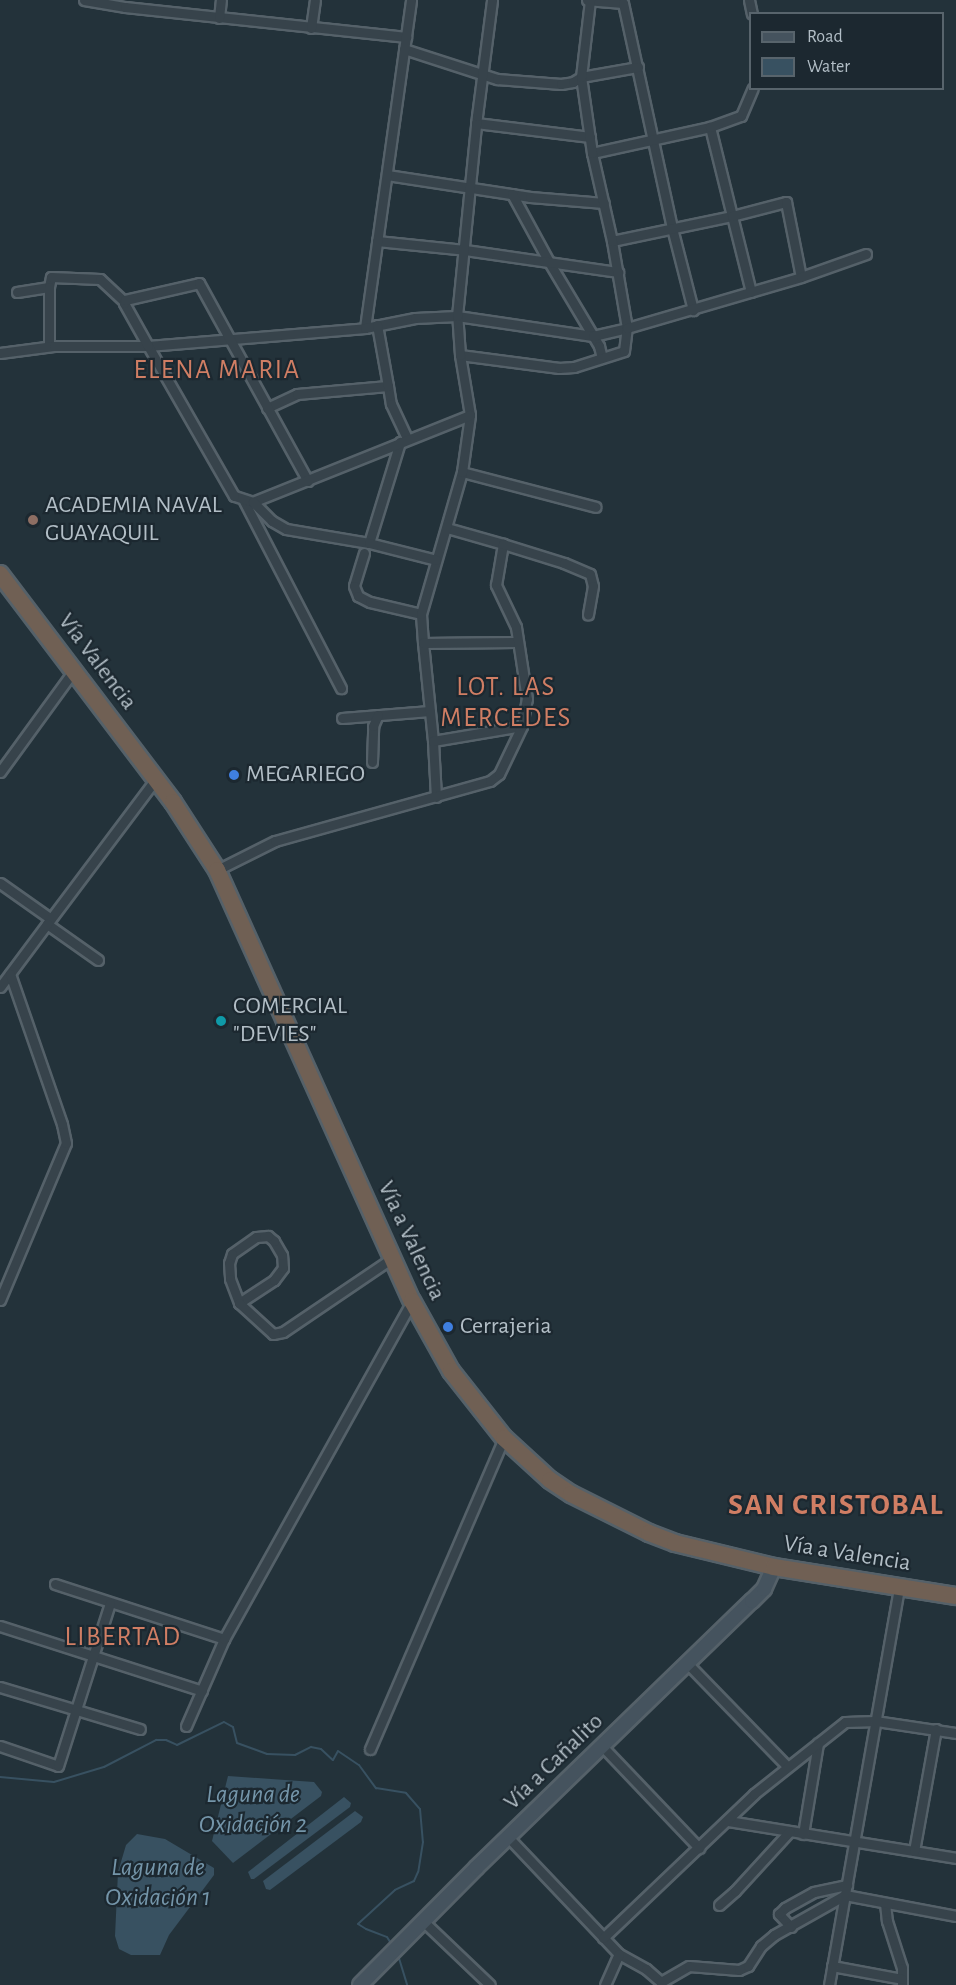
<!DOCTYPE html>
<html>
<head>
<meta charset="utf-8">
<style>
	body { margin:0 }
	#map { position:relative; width:956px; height:1985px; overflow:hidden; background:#23323a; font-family:"Alegreya Sans",sans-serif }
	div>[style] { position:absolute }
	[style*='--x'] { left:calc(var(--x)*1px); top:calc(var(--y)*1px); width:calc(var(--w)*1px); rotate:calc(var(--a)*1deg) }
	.water>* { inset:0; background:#385161 }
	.stream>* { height:2px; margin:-1px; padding:0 1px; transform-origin:1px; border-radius:1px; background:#385161 }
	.roads { filter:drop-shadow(2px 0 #556169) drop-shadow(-2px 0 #556169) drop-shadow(0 2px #556169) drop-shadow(0 -2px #556169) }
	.street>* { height:9px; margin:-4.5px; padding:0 4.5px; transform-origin:4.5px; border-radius:4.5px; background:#37434b }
	.secondary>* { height:14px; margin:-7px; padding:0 7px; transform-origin:7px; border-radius:7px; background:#45535e }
	.highway>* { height:16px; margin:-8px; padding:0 8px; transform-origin:8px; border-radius:8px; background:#706054 }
	.dots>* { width:16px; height:16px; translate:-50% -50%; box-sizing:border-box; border:3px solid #1c2830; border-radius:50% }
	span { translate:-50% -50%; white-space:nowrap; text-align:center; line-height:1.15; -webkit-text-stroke:4.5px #1c2830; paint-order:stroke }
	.poi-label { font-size:24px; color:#b2bec6 }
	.left { translate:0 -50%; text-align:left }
	.street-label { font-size:24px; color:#b2bec6 }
	.water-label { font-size:26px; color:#7495a9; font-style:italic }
	.quarter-label { font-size:27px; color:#d07e64; letter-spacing:1.5px }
	.district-label { font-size:30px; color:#d07e64; font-weight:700; letter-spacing:1.5px }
	.legend { position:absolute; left:749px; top:12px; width:195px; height:78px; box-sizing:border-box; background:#1c2830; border:2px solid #58646c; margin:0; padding:8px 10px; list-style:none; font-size:18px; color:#b2bec6 }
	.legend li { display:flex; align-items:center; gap:12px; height:30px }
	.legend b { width:30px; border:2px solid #58646c }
</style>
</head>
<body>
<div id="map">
	<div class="water">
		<i style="clip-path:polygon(228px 1776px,314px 1782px,322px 1792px,321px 1796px,233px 1863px,212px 1841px)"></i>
		<i style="clip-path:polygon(344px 1797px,351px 1803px,350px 1807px,254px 1879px,251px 1879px,248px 1872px)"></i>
		<i style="clip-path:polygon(355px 1811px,363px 1817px,361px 1822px,270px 1890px,266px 1889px,263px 1881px)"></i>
		<i style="clip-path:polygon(137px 1834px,165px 1839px,214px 1868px,214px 1875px,169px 1935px,160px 1955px,131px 1955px,119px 1949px,115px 1936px,118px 1872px,126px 1845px)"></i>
	</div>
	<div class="stream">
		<i style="--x:0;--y:1777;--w:54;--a:5.3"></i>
		<i style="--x:54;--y:1782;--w:52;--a:-16.7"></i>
		<i style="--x:104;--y:1767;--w:59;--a:-27.4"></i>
		<i style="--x:156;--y:1740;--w:10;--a:0"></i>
		<i style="--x:166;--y:1740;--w:12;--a:24"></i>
		<i style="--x:177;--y:1745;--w:52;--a:-26.1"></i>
		<i style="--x:224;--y:1722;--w:10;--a:29"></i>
		<i style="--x:233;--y:1727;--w:16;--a:76"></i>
		<i style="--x:237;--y:1743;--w:32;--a:20"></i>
		<i style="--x:267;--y:1754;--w:28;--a:2"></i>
		<i style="--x:295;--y:1755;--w:18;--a:-27"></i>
		<i style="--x:311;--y:1747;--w:10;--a:11"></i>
		<i style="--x:321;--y:1749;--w:16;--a:43"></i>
		<i style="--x:333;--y:1760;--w:10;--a:-61"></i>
		<i style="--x:338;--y:1751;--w:25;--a:34"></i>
		<i style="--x:359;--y:1765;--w:29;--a:54"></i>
		<i style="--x:376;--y:1788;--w:30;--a:9"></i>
		<i style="--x:406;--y:1793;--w:21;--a:49"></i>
		<i style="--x:420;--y:1809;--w:33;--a:85"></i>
		<i style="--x:423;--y:1842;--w:30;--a:99"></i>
		<i style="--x:418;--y:1872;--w:10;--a:114"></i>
		<i style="--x:414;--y:1881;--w:21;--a:155"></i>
		<i style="--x:395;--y:1890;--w:50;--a:137.4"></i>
		<i style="--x:358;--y:1924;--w:9;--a:32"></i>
		<i style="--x:366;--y:1929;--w:22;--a:21"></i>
		<i style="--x:387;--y:1937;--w:9;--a:58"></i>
		<i style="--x:398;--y:1955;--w:31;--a:73"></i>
	</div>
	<div class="roads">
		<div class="street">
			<i style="--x:84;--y:0;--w:42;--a:9.7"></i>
			<i style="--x:125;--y:7;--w:283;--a:6.1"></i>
			<i style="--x:587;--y:0;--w:36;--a:5"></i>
			<i style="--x:623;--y:3;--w:230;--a:77.7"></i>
			<i style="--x:672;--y:228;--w:85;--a:75.6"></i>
			<i style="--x:749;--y:0;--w:14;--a:78"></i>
			<i style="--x:219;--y:18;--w:18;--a:-84"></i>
			<i style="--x:311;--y:28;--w:28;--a:-82"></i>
			<i style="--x:404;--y:49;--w:98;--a:17.9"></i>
			<i style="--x:497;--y:79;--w:64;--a:4.5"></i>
			<i style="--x:561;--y:84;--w:12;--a:-9"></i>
			<i style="--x:573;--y:82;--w:9;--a:-32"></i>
			<i style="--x:581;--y:77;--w:58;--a:-10"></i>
			<i style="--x:476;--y:123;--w:115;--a:7"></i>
			<i style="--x:592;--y:153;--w:121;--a:-12.4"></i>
			<i style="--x:387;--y:175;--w:145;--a:8.7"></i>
			<i style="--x:530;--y:197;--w:74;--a:4.6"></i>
			<i style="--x:512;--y:194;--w:77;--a:61.4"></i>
			<i style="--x:549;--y:262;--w:98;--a:59.2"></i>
			<i style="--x:599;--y:346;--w:12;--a:76"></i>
			<i style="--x:377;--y:241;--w:88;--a:5.8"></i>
			<i style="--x:465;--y:250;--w:155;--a:8.2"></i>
			<i style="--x:612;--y:241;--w:123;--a:-11.8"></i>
			<i style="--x:732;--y:216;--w:92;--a:-103.9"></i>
			<i style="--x:710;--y:127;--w:33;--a:-20"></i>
			<i style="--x:741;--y:116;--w:30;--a:-67"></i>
			<i style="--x:17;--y:292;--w:32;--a:-9"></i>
			<i style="--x:49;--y:287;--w:10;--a:-79"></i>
			<i style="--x:51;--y:277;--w:49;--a:2.3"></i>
			<i style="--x:100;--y:279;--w:33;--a:43"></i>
			<i style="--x:751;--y:292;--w:78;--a:-104"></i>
			<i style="--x:732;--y:216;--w:56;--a:-14.5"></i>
			<i style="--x:786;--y:202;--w:76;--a:78.7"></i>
			<i style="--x:365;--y:328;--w:331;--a:-82"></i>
			<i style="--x:49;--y:346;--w:59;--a:-90"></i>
			<i style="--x:0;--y:353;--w:54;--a:-7.4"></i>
			<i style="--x:54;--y:346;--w:94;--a:0"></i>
			<i style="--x:148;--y:346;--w:218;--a:-4.7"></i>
			<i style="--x:365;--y:328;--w:51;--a:-11.3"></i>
			<i style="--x:415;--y:318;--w:42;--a:-2.7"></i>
			<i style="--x:457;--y:316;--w:137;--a:8.4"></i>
			<i style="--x:593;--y:336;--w:35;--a:-13"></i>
			<i style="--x:627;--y:328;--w:88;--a:-99.8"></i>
			<i style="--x:612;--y:241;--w:90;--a:-102.8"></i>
			<i style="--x:592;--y:153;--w:77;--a:-98.2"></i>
			<i style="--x:581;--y:77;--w:78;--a:-83.3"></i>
			<i style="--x:460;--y:355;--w:100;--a:7.5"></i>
			<i style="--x:559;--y:368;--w:15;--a:-4"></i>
			<i style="--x:574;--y:367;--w:52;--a:-17.7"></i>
			<i style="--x:624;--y:351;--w:23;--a:-83"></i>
			<i style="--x:627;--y:328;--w:181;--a:-16.3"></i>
			<i style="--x:801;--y:277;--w:69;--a:-19.5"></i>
			<i style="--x:388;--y:386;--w:18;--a:81"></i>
			<i style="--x:391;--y:404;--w:38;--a:65"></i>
			<i style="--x:267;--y:408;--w:33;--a:-25"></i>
			<i style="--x:297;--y:394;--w:91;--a:-5"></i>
			<i style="--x:388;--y:386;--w:62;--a:-100.2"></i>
			<i style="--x:470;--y:415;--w:61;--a:-99.5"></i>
			<i style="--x:460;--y:355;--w:39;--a:-94"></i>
			<i style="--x:457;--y:316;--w:201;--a:-84.3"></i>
			<i style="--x:477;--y:116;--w:117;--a:-82.6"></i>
			<i style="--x:462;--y:472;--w:138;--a:14.6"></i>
			<i style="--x:244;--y:501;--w:211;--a:62.6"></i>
			<i style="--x:253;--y:502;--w:20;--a:-162"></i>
			<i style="--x:234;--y:496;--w:173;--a:-119.8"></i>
			<i style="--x:148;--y:346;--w:49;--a:-119.2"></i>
			<i style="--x:124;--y:303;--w:3;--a:-72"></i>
			<i style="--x:125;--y:300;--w:76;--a:-12.9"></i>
			<i style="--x:199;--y:283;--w:226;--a:61.2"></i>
			<i style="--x:447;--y:528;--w:58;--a:15.9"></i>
			<i style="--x:369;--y:543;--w:106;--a:-72.9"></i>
			<i style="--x:364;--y:553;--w:34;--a:107"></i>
			<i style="--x:354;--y:586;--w:11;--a:68"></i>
			<i style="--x:358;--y:596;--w:13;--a:27"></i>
			<i style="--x:370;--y:602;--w:52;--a:13.2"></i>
			<i style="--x:423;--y:643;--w:29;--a:-94"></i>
			<i style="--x:421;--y:614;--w:148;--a:-73.9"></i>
			<i style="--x:462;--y:472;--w:58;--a:-82"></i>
			<i style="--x:470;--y:415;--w:234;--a:158.2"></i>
			<i style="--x:253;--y:502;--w:27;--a:45"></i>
			<i style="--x:272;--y:521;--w:16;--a:30"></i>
			<i style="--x:286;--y:529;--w:84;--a:9.6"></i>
			<i style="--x:369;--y:543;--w:69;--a:14.2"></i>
			<i style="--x:342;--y:718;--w:88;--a:-4.5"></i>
			<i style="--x:433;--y:741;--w:99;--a:-95.8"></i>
			<i style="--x:423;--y:643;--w:93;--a:-0.6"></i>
			<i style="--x:372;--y:762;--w:36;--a:-88"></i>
			<i style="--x:373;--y:726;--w:12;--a:-66"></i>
			<i style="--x:0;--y:772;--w:126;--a:-54"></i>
			<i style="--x:436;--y:797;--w:56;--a:-93.1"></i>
			<i style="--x:433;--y:741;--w:90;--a:-9.6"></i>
			<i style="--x:217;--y:870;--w:65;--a:-26.6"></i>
			<i style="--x:275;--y:841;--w:223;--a:-15.6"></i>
			<i style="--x:490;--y:781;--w:11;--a:-38"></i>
			<i style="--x:499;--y:774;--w:53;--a:-64.4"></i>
			<i style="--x:522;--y:726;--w:27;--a:-80"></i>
			<i style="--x:527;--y:699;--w:73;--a:-98.7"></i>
			<i style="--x:516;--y:627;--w:47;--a:-115.5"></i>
			<i style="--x:496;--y:585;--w:42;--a:-80.3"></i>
			<i style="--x:503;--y:544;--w:64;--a:17.3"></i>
			<i style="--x:564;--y:563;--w:28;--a:23"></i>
			<i style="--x:590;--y:574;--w:12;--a:76"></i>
			<i style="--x:593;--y:586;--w:29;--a:100"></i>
			<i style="--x:0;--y:883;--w:62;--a:35.2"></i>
			<i style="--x:98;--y:960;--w:62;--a:-144.8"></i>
			<i style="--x:47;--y:924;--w:181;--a:-53.1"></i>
			<i style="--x:0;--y:987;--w:79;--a:-53.3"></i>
			<i style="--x:0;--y:1300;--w:170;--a:-67.2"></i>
			<i style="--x:66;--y:1143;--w:19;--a:-102"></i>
			<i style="--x:62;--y:1124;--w:159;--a:-109.1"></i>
			<i style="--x:239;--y:1303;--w:42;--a:-33.3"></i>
			<i style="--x:274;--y:1280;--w:15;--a:-53"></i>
			<i style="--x:283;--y:1268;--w:13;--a:-94"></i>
			<i style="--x:282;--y:1255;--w:16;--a:-120"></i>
			<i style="--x:274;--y:1241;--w:8;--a:-140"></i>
			<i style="--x:268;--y:1236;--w:12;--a:175"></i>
			<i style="--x:256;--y:1237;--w:29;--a:145"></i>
			<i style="--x:232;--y:1254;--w:9;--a:108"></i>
			<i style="--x:229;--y:1263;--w:16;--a:86"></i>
			<i style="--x:230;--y:1279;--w:26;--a:69"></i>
			<i style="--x:239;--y:1303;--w:46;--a:42.4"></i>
			<i style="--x:273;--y:1334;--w:10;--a:-11"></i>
			<i style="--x:283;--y:1332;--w:130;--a:-34.1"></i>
			<i style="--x:55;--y:1584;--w:178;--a:18"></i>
			<i style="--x:0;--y:1626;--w:212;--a:17.8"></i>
			<i style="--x:688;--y:1664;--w:142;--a:45.9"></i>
			<i style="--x:0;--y:1687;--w:146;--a:16.7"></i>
			<i style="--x:186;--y:1726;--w:95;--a:-66.4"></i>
			<i style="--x:224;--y:1639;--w:387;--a:-60.9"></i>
			<i style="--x:0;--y:1746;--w:61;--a:19"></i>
			<i style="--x:58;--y:1766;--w:171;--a:-72.3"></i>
			<i style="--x:602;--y:1746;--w:141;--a:46.4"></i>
			<i style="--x:370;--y:1749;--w:339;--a:-66.7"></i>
			<i style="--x:728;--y:1821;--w:231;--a:9.2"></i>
			<i style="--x:803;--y:1834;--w:92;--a:-80.6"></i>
			<i style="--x:508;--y:1837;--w:161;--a:46.5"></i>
			<i style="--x:619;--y:1954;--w:31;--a:29"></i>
			<i style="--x:646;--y:1969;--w:20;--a:41"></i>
			<i style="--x:914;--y:1851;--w:124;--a:-79.8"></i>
			<i style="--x:885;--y:1903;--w:18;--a:84"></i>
			<i style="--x:887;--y:1921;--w:49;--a:72.3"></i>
			<i style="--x:902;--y:1968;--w:17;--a:90"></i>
			<i style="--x:719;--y:1905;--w:21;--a:-41"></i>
			<i style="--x:735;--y:1891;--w:81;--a:-47.5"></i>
			<i style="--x:424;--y:1922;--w:91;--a:43.7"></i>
			<i style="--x:791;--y:1927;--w:18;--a:-133"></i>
			<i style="--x:779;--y:1914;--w:8;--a:-45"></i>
			<i style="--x:785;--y:1908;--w:33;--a:-29"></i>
			<i style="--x:814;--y:1892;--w:34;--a:-12"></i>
			<i style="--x:603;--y:1938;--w:209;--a:-43.6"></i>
			<i style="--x:754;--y:1794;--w:116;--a:-38.4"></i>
			<i style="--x:845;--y:1722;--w:31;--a:-2"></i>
			<i style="--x:876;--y:1721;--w:81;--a:8.5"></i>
			<i style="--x:832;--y:1966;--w:71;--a:10.5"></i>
			<i style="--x:661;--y:1982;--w:32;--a:-30"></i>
			<i style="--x:689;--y:1966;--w:50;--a:4.6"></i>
			<i style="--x:739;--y:1970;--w:10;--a:-24"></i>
			<i style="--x:748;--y:1966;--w:24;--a:-57"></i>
			<i style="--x:761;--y:1946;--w:17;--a:-40"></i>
			<i style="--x:774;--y:1935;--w:81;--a:-29.4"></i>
			<i style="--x:845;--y:1895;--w:113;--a:10.7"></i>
			<i style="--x:605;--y:1985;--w:34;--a:-66"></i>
			<i style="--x:829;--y:1985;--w:403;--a:-80"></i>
		</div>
		<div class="secondary">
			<i style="--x:360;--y:1985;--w:165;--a:-45.2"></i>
			<i style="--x:476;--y:1868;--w:384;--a:-44.1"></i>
			<i style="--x:752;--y:1601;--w:17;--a:-45"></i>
			<i style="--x:764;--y:1589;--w:24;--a:-66"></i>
		</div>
		<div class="highway">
			<i style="--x:0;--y:574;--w:286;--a:52.8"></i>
			<i style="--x:173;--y:802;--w:81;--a:57.1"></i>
			<i style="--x:217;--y:870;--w:473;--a:65.7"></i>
			<i style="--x:412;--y:1301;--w:80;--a:60.9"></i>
			<i style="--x:451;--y:1371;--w:85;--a:51.7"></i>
			<i style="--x:504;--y:1438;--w:62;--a:42.4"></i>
			<i style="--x:550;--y:1480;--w:25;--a:34"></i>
			<i style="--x:571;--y:1494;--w:87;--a:26.6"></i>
			<i style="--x:649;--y:1533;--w:28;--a:21"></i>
			<i style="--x:675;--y:1543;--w:102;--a:13.6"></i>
			<i style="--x:774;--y:1567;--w:184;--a:9.1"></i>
		</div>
	</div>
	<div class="dots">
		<i style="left:33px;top:520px;background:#8d6e63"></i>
		<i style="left:234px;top:775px;background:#3f7fe0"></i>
		<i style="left:221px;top:1021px;background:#0f9aa8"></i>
		<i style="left:448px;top:1327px;background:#3f7fe0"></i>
	</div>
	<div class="poi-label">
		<span class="left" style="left:45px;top:520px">ACADEMIA NAVAL<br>GUAYAQUIL</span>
		<span class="left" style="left:246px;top:775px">MEGARIEGO</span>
		<span class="left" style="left:233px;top:1021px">COMERCIAL<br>"DEVIES"</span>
		<span class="left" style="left:460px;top:1327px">Cerrajeria</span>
	</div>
	<div class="street-label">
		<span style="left:97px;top:662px;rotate:53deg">Vía Valencia</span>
		<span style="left:411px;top:1241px;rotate:65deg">Vía a Valencia</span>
		<span style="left:847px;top:1554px;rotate:9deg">Vía a Valencia</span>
		<span style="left:554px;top:1762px;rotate:-44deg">Vía a Cañalito</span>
	</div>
	<div class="water-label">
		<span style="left:253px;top:1810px">Laguna de<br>Oxidación 2</span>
		<span style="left:158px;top:1883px">Laguna de<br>Oxidación 1</span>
	</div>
	<div class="quarter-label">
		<span style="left:217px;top:370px">ELENA MARIA</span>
		<span style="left:506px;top:702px">LOT. LAS<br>MERCEDES</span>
		<span style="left:123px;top:1637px">LIBERTAD</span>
	</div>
	<div class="district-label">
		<span style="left:836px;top:1505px">SAN CRISTOBAL</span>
	</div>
	<ul class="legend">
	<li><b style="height:8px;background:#45535e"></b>Road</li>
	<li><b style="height:16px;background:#385161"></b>Water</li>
	</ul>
</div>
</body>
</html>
